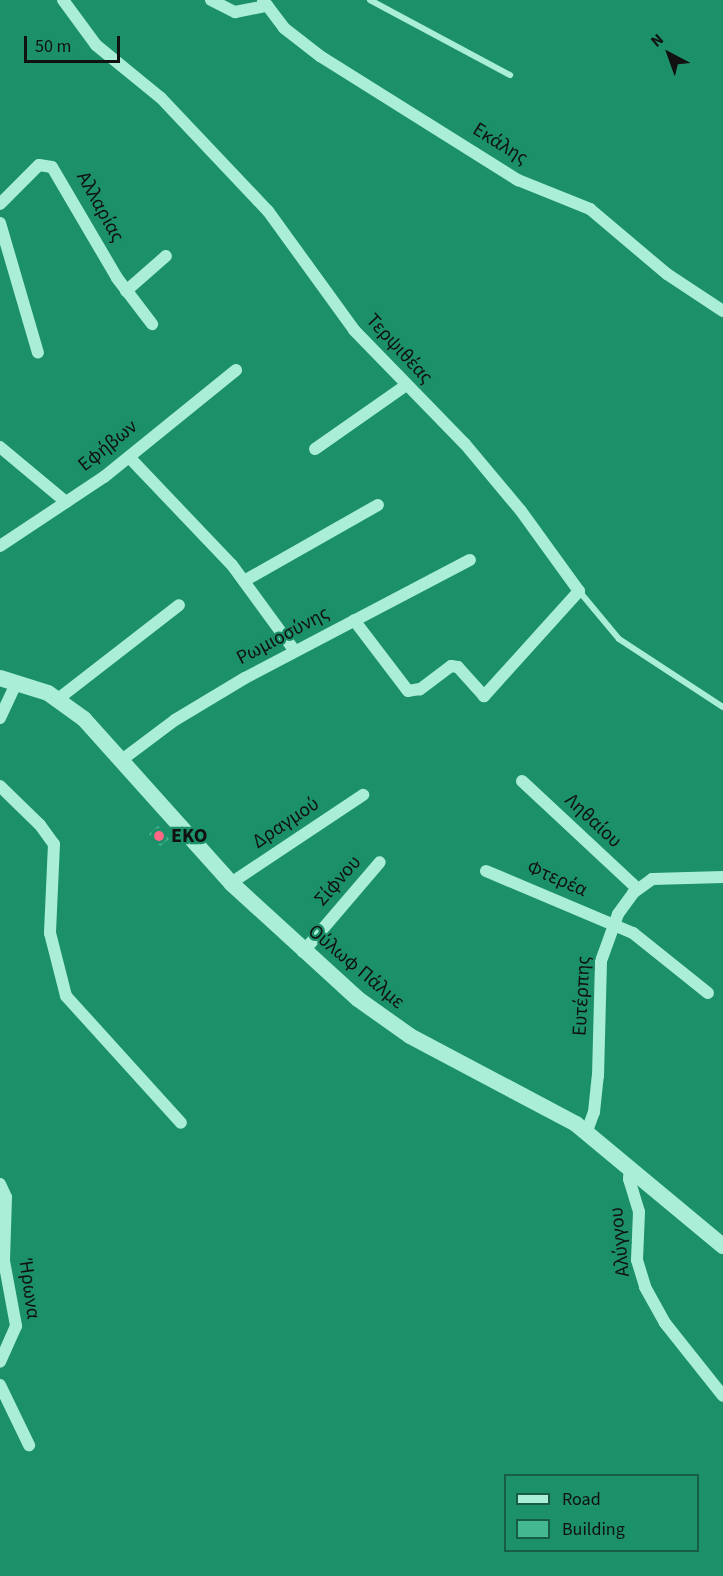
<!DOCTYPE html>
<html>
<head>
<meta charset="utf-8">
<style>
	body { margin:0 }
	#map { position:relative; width:723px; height:1576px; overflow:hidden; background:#1b9069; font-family:"Source Sans 3",sans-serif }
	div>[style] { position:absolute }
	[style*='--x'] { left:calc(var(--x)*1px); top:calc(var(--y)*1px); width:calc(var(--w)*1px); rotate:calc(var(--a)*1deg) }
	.building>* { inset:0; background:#44b890 }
	.service>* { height:6px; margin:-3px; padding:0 3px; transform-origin:3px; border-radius:3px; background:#aaeed7 }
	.minor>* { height:12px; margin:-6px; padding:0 6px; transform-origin:6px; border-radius:6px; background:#aaeed7 }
	.tertiary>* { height:16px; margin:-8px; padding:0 8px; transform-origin:8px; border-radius:8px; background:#aaeed7 }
	.dots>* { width:16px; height:16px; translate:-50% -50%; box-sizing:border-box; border:3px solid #1b9069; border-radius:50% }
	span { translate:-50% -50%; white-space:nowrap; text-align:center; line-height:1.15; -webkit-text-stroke:4.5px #1b9069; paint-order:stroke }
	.street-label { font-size:20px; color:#111 }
	.poi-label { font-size:20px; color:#111; font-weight:700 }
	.left { translate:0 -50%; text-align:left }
	.legend { position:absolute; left:504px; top:1474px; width:195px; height:78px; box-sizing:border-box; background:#1b9069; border:2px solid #175d46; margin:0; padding:8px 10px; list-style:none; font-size:18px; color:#111 }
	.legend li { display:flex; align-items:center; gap:12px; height:30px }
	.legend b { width:30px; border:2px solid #175d46 }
	.north { position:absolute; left:639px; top:24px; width:60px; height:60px; -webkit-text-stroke:4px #1b9069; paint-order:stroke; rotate:319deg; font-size:16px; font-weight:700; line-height:24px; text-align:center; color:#111 }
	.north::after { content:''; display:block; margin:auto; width:21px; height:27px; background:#111; clip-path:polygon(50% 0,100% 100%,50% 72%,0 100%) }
	.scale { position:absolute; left:24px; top:36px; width:96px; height:27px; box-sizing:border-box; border:3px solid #111; border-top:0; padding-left:8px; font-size:18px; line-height:21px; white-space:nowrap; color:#111; -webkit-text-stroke:4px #1b9069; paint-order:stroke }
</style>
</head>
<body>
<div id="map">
	<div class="building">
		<i style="clip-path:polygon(158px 826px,169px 839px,160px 846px,149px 834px)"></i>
	</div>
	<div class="service">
		<i style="--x:370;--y:0;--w:159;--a:28.2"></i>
		<i style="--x:579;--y:591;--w:62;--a:50.2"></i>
		<i style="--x:619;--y:639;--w:124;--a:33.2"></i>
	</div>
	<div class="minor">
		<i style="--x:63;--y:0;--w:56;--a:53.7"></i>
		<i style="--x:96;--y:45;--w:84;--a:39.2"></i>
		<i style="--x:161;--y:98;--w:156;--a:46.6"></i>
		<i style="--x:268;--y:211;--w:147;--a:54.1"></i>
		<i style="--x:354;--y:330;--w:159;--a:45.8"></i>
		<i style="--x:465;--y:444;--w:87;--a:50.1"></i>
		<i style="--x:521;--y:511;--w:99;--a:54.1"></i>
		<i style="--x:579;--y:591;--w:142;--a:132.1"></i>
		<i style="--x:484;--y:696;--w:39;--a:-132"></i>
		<i style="--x:458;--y:667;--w:7;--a:-172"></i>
		<i style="--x:451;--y:666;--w:39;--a:143"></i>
		<i style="--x:420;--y:689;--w:12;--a:171"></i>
		<i style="--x:408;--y:691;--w:89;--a:-127.3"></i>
		<i style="--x:211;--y:0;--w:27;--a:27"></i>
		<i style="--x:235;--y:12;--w:33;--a:-11"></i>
		<i style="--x:263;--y:0;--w:35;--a:53"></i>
		<i style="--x:284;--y:28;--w:46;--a:37.9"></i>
		<i style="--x:320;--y:56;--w:234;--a:32.1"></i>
		<i style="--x:518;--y:180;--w:78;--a:21.9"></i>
		<i style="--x:590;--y:209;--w:101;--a:40.2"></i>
		<i style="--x:667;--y:274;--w:67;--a:33.5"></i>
		<i style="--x:0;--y:204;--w:55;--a:-45"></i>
		<i style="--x:39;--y:165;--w:13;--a:9"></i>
		<i style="--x:52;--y:167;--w:129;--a:59.6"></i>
		<i style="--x:117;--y:278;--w:58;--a:52.7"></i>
		<i style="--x:0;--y:223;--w:135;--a:73.7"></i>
		<i style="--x:126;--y:291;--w:53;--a:-41.2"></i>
		<i style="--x:0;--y:447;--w:86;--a:39.8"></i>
		<i style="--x:315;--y:449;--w:110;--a:-35"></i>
		<i style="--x:129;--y:457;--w:149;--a:46.4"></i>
		<i style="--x:232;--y:565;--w:105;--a:53.9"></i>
		<i style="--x:0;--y:546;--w:125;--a:-33.6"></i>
		<i style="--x:104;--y:477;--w:170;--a:-39"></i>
		<i style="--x:244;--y:581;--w:154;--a:-29.6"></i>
		<i style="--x:58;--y:699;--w:153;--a:-37.8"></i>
		<i style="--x:0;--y:718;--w:40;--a:-65"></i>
		<i style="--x:123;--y:759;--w:65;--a:-36.9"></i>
		<i style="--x:175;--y:720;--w:82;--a:-31"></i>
		<i style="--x:245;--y:678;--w:254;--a:-27.7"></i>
		<i style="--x:522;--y:781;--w:158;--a:43"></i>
		<i style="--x:0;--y:786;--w:56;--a:44.3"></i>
		<i style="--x:40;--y:825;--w:24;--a:54"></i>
		<i style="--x:54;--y:844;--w:89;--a:92.6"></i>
		<i style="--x:50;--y:933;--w:65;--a:75.7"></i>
		<i style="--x:66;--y:996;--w:171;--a:47.8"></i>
		<i style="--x:486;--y:871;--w:160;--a:22.9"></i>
		<i style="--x:633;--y:933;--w:96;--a:38.7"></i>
		<i style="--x:231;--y:883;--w:159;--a:-33.7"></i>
		<i style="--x:303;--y:952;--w:118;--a:-49.5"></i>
		<i style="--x:587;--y:1131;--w:20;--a:-70"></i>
		<i style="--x:594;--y:1112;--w:36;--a:-84"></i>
		<i style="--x:598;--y:1076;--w:115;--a:-88.5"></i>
		<i style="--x:601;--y:961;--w:50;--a:-70.1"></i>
		<i style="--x:618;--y:914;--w:26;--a:-54"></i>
		<i style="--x:633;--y:893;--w:24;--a:-36"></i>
		<i style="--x:652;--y:879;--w:71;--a:-1.6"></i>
		<i style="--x:630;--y:1167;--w:12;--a:95"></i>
		<i style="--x:629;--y:1179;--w:34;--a:73"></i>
		<i style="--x:639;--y:1212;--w:48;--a:92.4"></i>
		<i style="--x:637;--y:1260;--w:28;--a:73"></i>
		<i style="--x:645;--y:1287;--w:41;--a:60.9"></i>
		<i style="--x:665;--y:1323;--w:93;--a:51.5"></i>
		<i style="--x:0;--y:1184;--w:14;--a:65"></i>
		<i style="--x:6;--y:1197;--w:64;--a:91.8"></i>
		<i style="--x:4;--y:1261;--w:66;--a:79.5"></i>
		<i style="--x:16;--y:1326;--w:39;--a:114"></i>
		<i style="--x:0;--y:1385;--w:67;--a:64.2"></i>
	</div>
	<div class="tertiary">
		<i style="--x:0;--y:678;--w:50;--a:17.4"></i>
		<i style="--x:48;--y:693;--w:44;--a:35.8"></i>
		<i style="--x:84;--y:719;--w:220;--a:48.1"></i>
		<i style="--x:231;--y:883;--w:172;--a:42.4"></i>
		<i style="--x:358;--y:999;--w:64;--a:35.4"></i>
		<i style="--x:410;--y:1036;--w:188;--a:27.9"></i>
		<i style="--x:576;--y:1124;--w:191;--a:39.7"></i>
	</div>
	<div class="dots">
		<i style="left:159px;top:836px;background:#ff6884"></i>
	</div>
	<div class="street-label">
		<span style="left:500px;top:144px;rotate:32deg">Εκάλης</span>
		<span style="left:100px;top:207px;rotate:61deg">Αλλαρίας</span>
		<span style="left:399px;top:349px;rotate:47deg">Τερψιθέας</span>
		<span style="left:108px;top:446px;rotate:-39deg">Εφήβων</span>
		<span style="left:283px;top:636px;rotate:-28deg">Ρωμιοσύνης</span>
		<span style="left:593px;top:821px;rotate:43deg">Ληθαίου</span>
		<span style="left:286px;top:823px;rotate:-34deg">Δραγμού</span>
		<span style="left:557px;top:879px;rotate:23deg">Φτερέα</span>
		<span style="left:338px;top:881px;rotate:-49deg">Σίφνου</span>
		<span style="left:356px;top:967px;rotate:40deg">Ούλωφ Πάλμε</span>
		<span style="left:582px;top:996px;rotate:-87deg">Ευτέρπης</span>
		<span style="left:620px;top:1242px;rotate:-96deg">Αλύγγου</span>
		<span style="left:29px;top:1289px;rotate:82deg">Ήρωνα</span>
	</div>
	<div class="poi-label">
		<span class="left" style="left:171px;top:836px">EKO</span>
	</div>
	<ul class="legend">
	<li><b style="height:8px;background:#aaeed7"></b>Road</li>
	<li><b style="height:16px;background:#44b890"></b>Building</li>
	</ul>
	<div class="north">N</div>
	<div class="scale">50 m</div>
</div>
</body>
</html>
